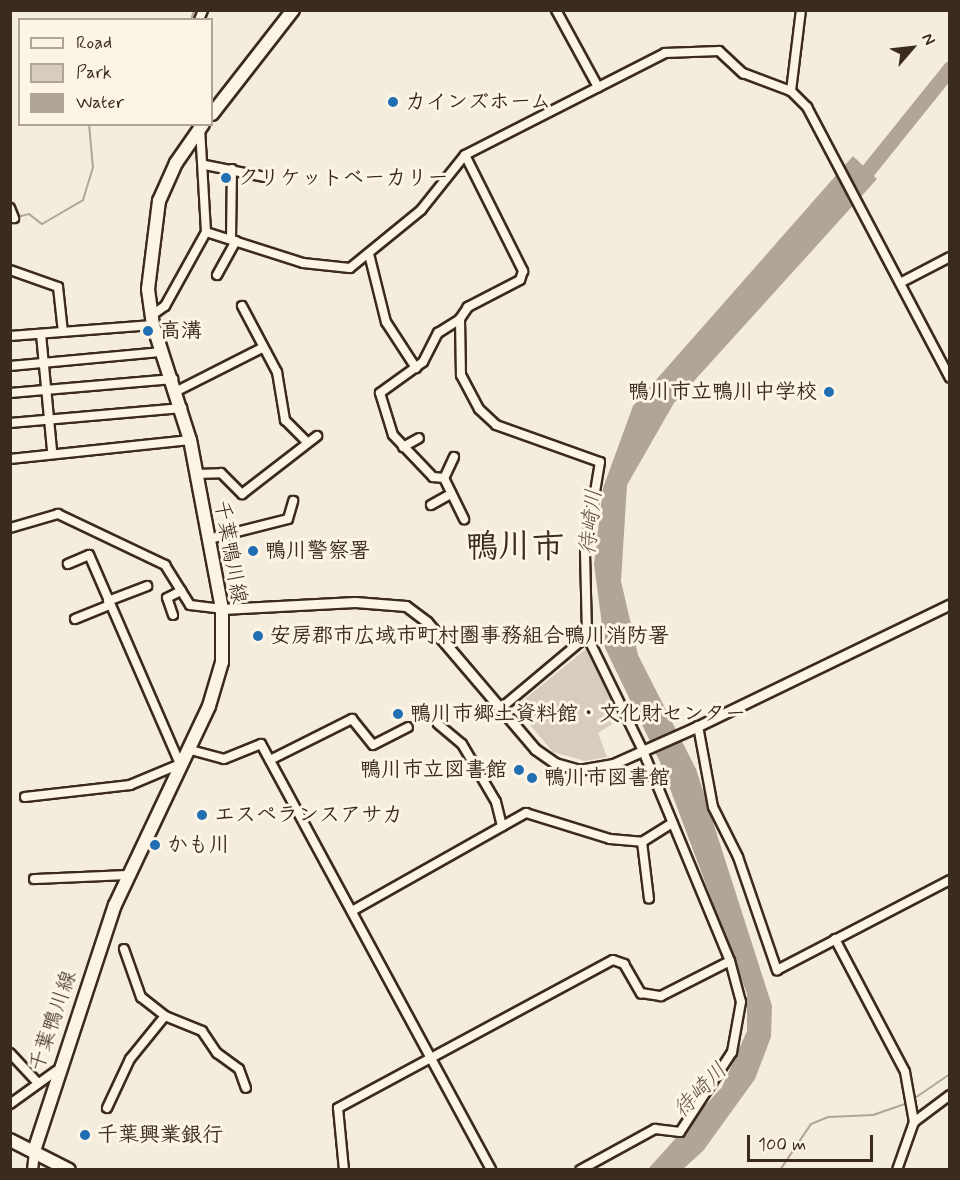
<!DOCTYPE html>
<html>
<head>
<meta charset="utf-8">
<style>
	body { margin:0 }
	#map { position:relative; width:960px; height:1180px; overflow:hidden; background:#f4eddd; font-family:Mynerve,"Klee One",sans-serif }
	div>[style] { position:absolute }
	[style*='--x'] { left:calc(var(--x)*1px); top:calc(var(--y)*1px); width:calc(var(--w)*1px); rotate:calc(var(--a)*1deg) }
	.green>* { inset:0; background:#d6cdbd }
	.water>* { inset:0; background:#b0a596 }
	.stream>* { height:2px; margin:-1px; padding:0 1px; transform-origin:1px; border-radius:1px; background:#b0a596 }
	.river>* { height:15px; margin:-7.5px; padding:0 7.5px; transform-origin:7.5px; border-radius:7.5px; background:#b0a596 }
	.roads { filter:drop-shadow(2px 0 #3b2a1e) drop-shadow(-2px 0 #3b2a1e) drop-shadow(0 2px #3b2a1e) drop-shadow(0 -2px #3b2a1e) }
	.minor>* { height:8px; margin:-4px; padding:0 4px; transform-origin:4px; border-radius:4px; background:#fcf5e5 }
	.tertiary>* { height:9px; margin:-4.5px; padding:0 4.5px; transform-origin:4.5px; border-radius:4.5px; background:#fcf5e5 }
	.primary>* { height:12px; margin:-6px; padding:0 6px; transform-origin:6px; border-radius:6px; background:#fcf5e5 }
	.trunk>* { height:12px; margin:-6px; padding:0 6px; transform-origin:6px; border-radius:6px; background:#fcf5e5 }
	.dots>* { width:16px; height:16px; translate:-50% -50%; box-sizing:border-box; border:3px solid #fcf5e5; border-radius:50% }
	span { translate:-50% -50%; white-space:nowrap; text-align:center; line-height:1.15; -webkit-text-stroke:6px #fcf5e5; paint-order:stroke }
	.poi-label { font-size:21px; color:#3b2a1e; font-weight:700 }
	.left { translate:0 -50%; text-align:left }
	.right { translate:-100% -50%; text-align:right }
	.street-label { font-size:21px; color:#3b2a1e }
	.water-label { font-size:22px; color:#645548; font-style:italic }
	.town-label { font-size:33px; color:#3b2a1e; font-weight:700 }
	.frame { position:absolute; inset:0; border:12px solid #3b2a1e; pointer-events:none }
	.legend { position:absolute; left:18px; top:18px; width:195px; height:108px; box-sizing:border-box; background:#fcf5e5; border:2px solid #afa495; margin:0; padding:8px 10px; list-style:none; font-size:18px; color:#3b2a1e }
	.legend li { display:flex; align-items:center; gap:12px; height:30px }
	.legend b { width:30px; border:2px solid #afa495 }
	.north { position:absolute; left:882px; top:18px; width:60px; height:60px; -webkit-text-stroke:4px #fcf5e5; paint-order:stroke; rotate:62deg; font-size:16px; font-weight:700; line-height:24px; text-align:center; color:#3b2a1e }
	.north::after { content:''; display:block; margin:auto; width:21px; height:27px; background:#3b2a1e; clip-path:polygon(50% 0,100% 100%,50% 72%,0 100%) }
	.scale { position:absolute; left:747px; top:1135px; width:126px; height:27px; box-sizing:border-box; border:3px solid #3b2a1e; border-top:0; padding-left:8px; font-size:18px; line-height:21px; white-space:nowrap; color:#3b2a1e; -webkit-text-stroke:4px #fcf5e5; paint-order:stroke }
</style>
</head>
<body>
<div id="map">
	<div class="green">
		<i style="clip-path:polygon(586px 649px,615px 703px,604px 709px,612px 724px,598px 733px,607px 757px,585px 761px,553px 752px,515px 707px)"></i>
	</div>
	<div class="water">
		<i style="clip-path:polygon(853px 156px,877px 179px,674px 403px,627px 485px,621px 581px,638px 655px,696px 769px,772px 1006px,771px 1037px,755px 1079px,703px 1151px,683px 1169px,648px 1169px,722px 1087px,747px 1031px,747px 994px,660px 762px,605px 648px,594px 564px,603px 488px,633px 406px)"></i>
	</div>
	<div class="stream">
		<i style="--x:191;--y:20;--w:10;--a:-73"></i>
		<i style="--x:121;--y:124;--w:11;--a:0"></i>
		<i style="--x:135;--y:124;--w:5;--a:0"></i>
		<i style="--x:17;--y:217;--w:12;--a:-14"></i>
		<i style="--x:29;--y:214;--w:16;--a:38"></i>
		<i style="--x:42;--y:224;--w:48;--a:-30.3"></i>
		<i style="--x:83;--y:200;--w:34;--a:-73"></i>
		<i style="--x:93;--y:168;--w:44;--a:-95.2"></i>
		<i style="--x:912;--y:1100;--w:46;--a:-34.4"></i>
		<i style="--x:780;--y:1170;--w:55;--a:-56"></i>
		<i style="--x:811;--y:1124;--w:18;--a:-22"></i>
		<i style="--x:828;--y:1117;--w:45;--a:-2.5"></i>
		<i style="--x:873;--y:1115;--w:36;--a:-19"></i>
	</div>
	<div class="river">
		<i style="--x:856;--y:185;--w:150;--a:-51.2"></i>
	</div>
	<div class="roads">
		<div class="minor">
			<i style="--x:556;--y:10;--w:88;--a:61.4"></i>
			<i style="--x:199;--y:20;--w:11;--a:-68"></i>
			<i style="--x:791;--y:91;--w:82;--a:-83"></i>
			<i style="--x:465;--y:155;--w:130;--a:63.4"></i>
			<i style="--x:523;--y:271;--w:9;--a:108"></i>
			<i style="--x:520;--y:280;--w:59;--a:152.6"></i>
			<i style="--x:468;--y:307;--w:14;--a:124"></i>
			<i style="--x:460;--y:319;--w:56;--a:89"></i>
			<i style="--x:461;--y:375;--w:38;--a:62"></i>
			<i style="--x:479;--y:409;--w:23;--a:43"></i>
			<i style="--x:496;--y:425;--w:110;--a:19.6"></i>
			<i style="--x:600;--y:462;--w:91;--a:99.5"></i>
			<i style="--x:585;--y:552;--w:84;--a:88.6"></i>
			<i style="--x:587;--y:636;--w:128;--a:64"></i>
			<i style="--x:643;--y:751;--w:227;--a:67.5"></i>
			<i style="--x:730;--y:961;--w:42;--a:75"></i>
			<i style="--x:741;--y:1002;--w:51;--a:100.2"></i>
			<i style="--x:732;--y:1052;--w:95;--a:123"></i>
			<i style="--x:680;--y:1132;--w:25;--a:-173"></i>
			<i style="--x:655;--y:1129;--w:85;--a:151.3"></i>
			<i style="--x:205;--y:165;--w:61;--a:11.3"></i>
			<i style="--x:10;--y:208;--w:11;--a:68"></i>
			<i style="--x:206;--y:232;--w:102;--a:17.7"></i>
			<i style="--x:303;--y:263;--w:47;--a:6.1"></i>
			<i style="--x:350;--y:268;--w:92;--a:-39.2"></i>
			<i style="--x:421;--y:210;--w:70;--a:-51.3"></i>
			<i style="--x:465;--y:155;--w:225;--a:-27"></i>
			<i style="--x:665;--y:53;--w:54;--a:-2.1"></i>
			<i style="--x:719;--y:51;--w:33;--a:43"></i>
			<i style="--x:743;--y:73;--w:51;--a:20.6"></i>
			<i style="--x:791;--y:91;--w:23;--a:45"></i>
			<i style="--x:807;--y:107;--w:306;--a:62.2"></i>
			<i style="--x:231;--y:239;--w:70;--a:-89.2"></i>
			<i style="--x:369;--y:254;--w:70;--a:76"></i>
			<i style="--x:386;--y:322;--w:55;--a:56.9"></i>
			<i style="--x:10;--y:270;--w:51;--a:19.5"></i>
			<i style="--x:58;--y:287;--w:45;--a:83.7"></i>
			<i style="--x:217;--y:275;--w:39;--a:-61"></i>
			<i style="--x:900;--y:283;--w:56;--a:-27.5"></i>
			<i style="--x:242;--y:306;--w:75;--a:62.1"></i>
			<i style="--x:277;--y:372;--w:49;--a:80.5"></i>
			<i style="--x:285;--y:420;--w:30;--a:45"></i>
			<i style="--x:151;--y:316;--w:17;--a:-36"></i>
			<i style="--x:165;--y:306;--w:85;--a:-61"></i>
			<i style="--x:206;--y:232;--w:103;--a:-93.3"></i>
			<i style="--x:41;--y:334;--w:118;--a:84.6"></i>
			<i style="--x:10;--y:336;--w:143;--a:-4.4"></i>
			<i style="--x:10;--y:366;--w:153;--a:-5.3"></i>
			<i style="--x:177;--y:391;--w:95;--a:-26.8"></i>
			<i style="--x:10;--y:393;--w:164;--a:-4.9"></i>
			<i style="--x:10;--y:423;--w:173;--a:-5"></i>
			<i style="--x:403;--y:447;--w:18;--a:-29"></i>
			<i style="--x:454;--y:457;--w:23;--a:115"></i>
			<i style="--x:444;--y:478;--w:46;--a:64"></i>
			<i style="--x:10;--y:459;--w:181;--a:-6"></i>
			<i style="--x:196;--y:474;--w:25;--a:-2"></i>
			<i style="--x:221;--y:473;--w:30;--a:45"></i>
			<i style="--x:242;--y:494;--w:95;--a:-37.7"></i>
			<i style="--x:444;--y:478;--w:11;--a:-175"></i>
			<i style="--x:433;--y:477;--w:58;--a:-133.6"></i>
			<i style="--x:393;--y:435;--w:44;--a:-107.2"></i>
			<i style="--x:380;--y:393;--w:53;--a:-35.8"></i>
			<i style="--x:423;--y:362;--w:33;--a:-63"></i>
			<i style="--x:438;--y:333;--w:26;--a:-32"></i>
			<i style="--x:431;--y:505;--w:23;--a:-29"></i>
			<i style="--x:10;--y:528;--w:50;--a:-16.3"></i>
			<i style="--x:58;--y:514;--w:119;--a:25.5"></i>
			<i style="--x:165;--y:565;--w:47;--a:58"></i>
			<i style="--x:190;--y:605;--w:32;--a:7"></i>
			<i style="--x:209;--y:539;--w:81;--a:-14.2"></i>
			<i style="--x:288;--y:519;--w:19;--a:-74"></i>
			<i style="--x:108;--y:601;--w:42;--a:-21"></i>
			<i style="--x:173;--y:615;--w:18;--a:-109"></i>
			<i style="--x:167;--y:598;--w:16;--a:-27"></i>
			<i style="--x:75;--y:619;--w:37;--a:-22"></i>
			<i style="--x:500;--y:709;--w:114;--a:-40"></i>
			<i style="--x:438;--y:724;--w:31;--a:40"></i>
			<i style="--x:462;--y:744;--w:67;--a:59.6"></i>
			<i style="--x:496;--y:802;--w:25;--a:76"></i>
			<i style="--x:698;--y:726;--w:82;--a:79.5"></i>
			<i style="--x:713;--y:807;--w:56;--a:63.4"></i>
			<i style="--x:738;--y:857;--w:120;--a:71"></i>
			<i style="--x:777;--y:970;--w:195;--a:-27.5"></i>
			<i style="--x:187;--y:749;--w:38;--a:15"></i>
			<i style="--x:224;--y:759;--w:40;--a:-22"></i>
			<i style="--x:261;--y:744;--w:484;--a:61.6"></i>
			<i style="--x:270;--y:760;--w:92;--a:-26.6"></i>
			<i style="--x:352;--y:719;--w:33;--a:51"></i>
			<i style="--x:373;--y:745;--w:39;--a:-27"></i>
			<i style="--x:25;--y:797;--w:106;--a:-6.5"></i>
			<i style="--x:130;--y:785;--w:54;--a:-22.8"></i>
			<i style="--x:180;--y:764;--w:228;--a:-113.5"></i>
			<i style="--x:89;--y:555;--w:23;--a:157"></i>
			<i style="--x:642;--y:842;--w:57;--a:83"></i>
			<i style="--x:34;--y:879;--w:95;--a:-2.4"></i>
			<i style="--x:352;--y:911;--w:200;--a:-29.4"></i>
			<i style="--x:526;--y:813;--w:88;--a:17.2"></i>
			<i style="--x:610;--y:839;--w:32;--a:5"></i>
			<i style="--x:642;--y:842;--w:36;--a:-32"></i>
			<i style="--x:835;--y:939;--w:150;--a:62.2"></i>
			<i style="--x:905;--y:1072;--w:51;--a:79.8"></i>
			<i style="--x:124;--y:949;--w:51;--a:70.5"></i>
			<i style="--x:141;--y:997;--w:31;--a:38"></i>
			<i style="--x:165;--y:1016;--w:40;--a:22"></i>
			<i style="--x:202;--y:1031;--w:27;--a:56"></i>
			<i style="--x:217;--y:1053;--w:27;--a:36"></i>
			<i style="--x:239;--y:1069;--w:20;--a:70"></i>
			<i style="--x:10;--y:1053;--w:41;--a:47"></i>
			<i style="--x:10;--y:1104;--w:57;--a:-35.7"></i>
			<i style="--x:107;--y:1108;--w:54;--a:-64.9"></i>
			<i style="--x:130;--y:1059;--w:55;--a:-50.9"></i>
			<i style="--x:344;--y:1170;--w:62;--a:-95.5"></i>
			<i style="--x:338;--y:1108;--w:312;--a:-28.3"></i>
			<i style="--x:613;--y:960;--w:12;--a:20"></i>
			<i style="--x:624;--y:964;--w:34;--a:60"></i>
			<i style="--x:641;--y:993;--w:20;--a:9"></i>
			<i style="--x:661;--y:996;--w:77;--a:-26.9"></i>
			<i style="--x:897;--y:1170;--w:51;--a:-70.5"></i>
			<i style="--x:914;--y:1122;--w:45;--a:-36.9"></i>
		</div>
		<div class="tertiary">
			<i style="--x:222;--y:609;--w:133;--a:-3"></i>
			<i style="--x:355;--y:602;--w:51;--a:4.5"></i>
			<i style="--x:406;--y:606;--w:26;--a:37"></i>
			<i style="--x:427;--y:622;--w:167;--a:49.6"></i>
			<i style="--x:535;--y:749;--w:24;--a:35"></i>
			<i style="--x:555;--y:763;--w:25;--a:16"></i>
			<i style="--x:579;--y:770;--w:35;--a:-10"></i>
			<i style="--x:613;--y:764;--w:89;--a:-24"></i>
			<i style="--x:694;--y:728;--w:284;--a:-25.8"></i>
			<i style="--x:32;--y:1170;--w:19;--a:-84"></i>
		</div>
		<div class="primary">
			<i style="--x:212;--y:114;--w:132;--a:-52.1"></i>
			<i style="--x:34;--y:1151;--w:259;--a:-71.8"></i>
			<i style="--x:115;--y:905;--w:220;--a:-64.7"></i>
			<i style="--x:209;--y:706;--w:46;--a:-73.5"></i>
			<i style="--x:222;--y:662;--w:53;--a:-90"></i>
			<i style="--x:222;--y:609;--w:172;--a:-100.7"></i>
			<i style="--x:190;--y:440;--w:121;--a:-107.8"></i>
			<i style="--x:153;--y:325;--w:36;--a:-98"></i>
			<i style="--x:148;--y:289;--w:89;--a:-82.9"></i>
			<i style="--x:159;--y:201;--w:42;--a:-65.9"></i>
			<i style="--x:176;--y:163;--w:47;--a:-55.3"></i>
		</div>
		<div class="trunk">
			<i style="--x:10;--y:1140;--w:66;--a:27"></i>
		</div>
	</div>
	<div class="dots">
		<i style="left:393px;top:102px;background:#1f6fb2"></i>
		<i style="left:226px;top:178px;background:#1f6fb2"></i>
		<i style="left:148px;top:331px;background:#1f6fb2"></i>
		<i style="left:829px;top:392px;background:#1f6fb2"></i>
		<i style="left:253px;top:551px;background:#1f6fb2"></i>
		<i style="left:258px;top:636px;background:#1f6fb2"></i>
		<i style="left:398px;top:714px;background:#1f6fb2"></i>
		<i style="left:519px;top:770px;background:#1f6fb2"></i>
		<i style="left:532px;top:778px;background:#1f6fb2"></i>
		<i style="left:202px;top:815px;background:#1f6fb2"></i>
		<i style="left:155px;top:845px;background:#1f6fb2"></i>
		<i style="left:85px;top:1135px;background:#1f6fb2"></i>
	</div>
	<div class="poi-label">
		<span class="left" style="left:405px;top:102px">カインズホーム</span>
		<span class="left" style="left:238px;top:178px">クリケットベーカリー</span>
		<span class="left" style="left:160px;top:331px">高溝</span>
		<span class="right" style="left:817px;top:392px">鴨川市立鴨川中学校</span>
		<span class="left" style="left:265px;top:551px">鴨川警察署</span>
		<span class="left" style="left:270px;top:636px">安房郡市広域市町村圏事務組合鴨川消防署</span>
		<span class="left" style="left:410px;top:714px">鴨川市郷土資料館・文化財センター</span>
		<span class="right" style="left:507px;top:770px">鴨川市立図書館</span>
		<span class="left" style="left:544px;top:778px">鴨川市図書館</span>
		<span class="left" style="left:214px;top:815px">エスペランスアサカ</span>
		<span class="left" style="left:167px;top:845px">かも川</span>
		<span class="left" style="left:97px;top:1135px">千葉興業銀行</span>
	</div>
	<div class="street-label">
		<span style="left:230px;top:552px;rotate:80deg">千葉鴨川線</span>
		<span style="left:53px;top:1021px;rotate:-71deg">千葉鴨川線</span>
	</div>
	<div class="water-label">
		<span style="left:592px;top:522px;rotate:-84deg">待崎川</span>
		<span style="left:701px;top:1091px;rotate:-46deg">待崎川</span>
	</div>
	<div class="town-label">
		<span style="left:515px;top:549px">鴨川市</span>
	</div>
	<div class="frame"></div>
	<ul class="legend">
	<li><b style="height:8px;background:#fcf5e5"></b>Road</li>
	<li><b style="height:16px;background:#d6cdbd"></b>Park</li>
	<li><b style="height:16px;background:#b0a596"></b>Water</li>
	</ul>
	<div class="north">N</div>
	<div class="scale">100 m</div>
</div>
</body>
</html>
